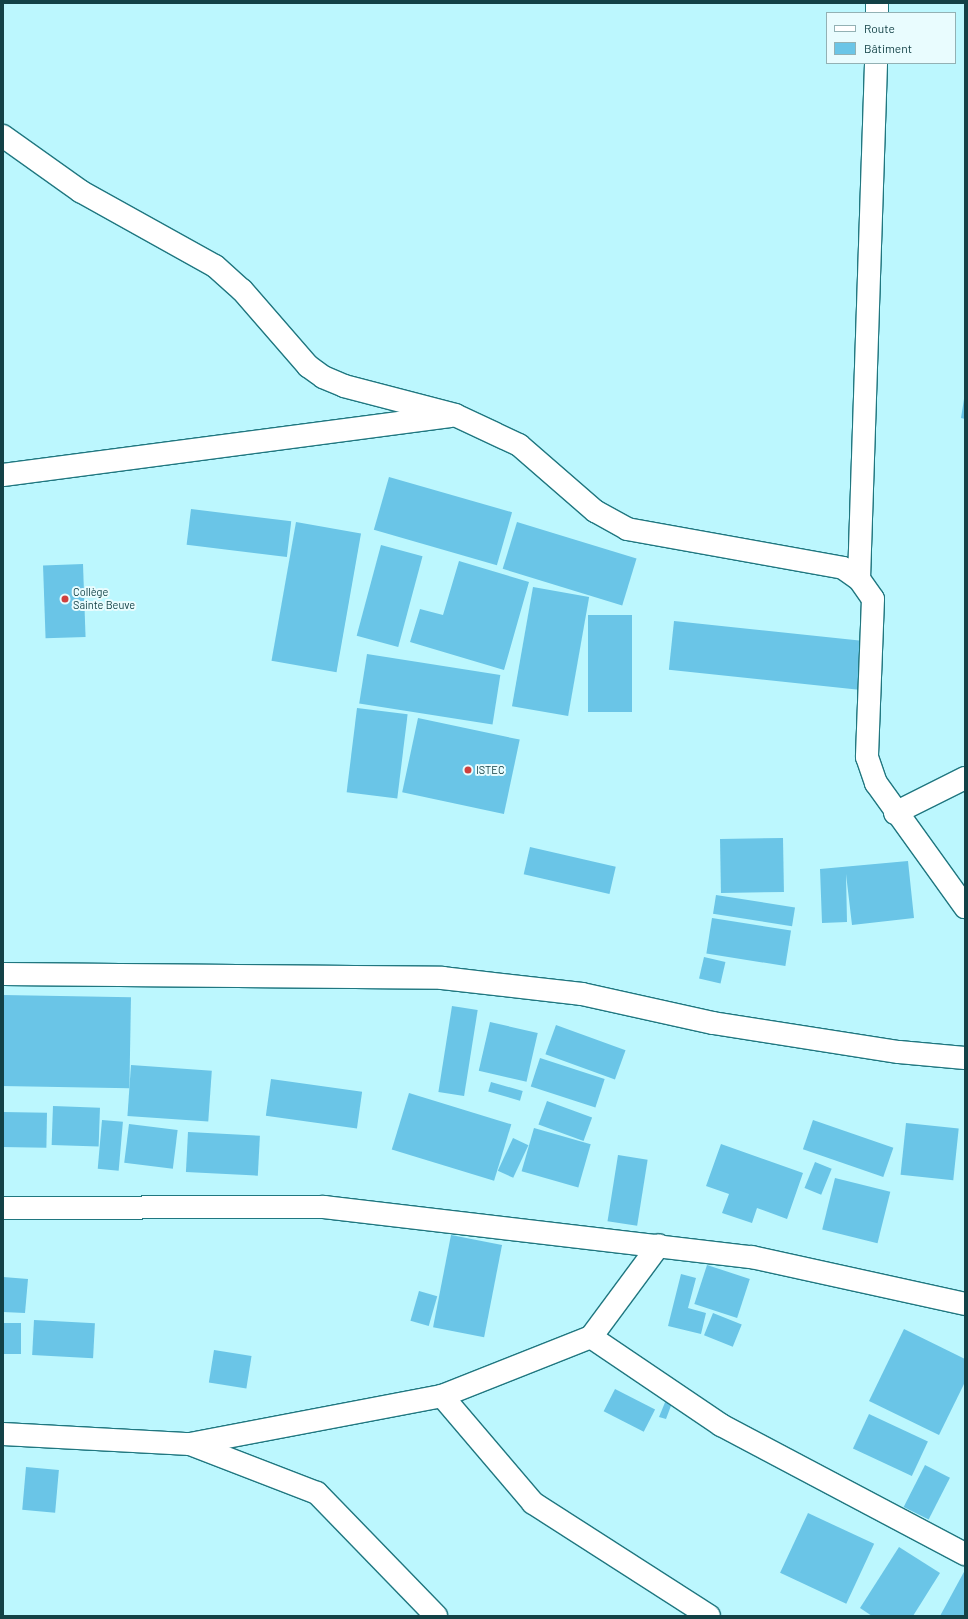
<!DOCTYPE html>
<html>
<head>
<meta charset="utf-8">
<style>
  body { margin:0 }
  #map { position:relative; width:968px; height:1619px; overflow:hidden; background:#bcf7fe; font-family:Barlow,sans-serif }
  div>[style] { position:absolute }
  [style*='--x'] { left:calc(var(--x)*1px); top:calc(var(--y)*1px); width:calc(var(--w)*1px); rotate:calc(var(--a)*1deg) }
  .building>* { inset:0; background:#6ac5e7; transform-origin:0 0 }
  .roads { filter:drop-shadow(1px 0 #207780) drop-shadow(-1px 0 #207780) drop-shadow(0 1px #207780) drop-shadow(0 -1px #207780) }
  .street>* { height:22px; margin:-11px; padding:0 11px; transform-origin:11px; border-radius:11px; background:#fff }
  .dots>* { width:11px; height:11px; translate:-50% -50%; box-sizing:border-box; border:2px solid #e9fcfe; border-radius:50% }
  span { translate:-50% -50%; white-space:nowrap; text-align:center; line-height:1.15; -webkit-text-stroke:4px #e9fcfe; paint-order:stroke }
  .poi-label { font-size:11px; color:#134146 }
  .left { translate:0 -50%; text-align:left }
  .frame { position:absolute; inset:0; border:4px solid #134146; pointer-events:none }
  .legend { position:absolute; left:826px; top:12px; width:130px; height:52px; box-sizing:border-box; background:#e9fcfe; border:1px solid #93b1b4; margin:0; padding:5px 7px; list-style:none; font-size:12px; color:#134146 }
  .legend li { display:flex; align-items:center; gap:8px; height:20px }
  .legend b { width:20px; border:1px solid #93b1b4 }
</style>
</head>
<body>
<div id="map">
  <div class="building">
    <div style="clip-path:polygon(964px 399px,965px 399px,965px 419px,961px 418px)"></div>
    <div style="left:389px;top:477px;width:128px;height:55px;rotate:16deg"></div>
    <div style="left:191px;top:509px;width:101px;height:36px;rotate:7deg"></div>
    <div style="left:296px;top:522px;width:66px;height:141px;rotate:10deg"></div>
    <div style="left:517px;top:522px;width:125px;height:49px;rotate:17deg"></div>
    <div style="left:381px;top:545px;width:43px;height:94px;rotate:15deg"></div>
    <div style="clip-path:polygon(459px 561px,529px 582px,504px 670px,410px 642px,420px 609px,443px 615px)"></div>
    <div style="left:83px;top:564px;width:73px;height:40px;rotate:88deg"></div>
    <div style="left:533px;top:587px;width:57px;height:121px;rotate:10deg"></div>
    <div style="left:632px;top:615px;width:97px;height:44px;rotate:90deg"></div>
    <div style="left:674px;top:621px;width:191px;height:49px;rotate:6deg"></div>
    <div style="left:367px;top:654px;width:135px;height:50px;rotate:9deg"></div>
    <div style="left:357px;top:708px;width:51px;height:85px;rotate:7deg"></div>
    <div style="left:418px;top:718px;width:104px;height:76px;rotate:12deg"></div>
    <div style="left:783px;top:838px;width:54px;height:63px;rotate:89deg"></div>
    <div style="left:530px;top:847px;width:88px;height:28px;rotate:13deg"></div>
    <div style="clip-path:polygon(908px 861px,914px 918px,852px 925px,846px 874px,847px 922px,822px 923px,820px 869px)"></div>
    <div style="left:716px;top:895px;width:80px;height:19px;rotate:9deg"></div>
    <div style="left:712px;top:918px;width:80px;height:36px;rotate:9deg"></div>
    <div style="left:704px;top:957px;width:22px;height:22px;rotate:13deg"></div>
    <div style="left:3px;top:995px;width:128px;height:91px;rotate:1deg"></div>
    <div style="left:452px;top:1006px;width:26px;height:87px;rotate:9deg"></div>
    <div style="left:490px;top:1022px;width:49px;height:50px;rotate:13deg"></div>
    <div style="left:556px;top:1025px;width:74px;height:31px;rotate:20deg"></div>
    <div style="left:540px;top:1058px;width:68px;height:30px;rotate:18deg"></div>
    <div style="left:131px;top:1065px;width:81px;height:51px;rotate:4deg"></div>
    <div style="left:271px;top:1079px;width:92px;height:37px;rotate:8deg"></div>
    <div style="left:491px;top:1082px;width:33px;height:10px;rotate:16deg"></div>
    <div style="left:409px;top:1093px;width:107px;height:59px;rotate:17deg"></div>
    <div style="left:547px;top:1101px;width:48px;height:25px;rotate:20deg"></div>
    <div style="left:53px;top:1106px;width:47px;height:39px;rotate:2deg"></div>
    <div style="left:3px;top:1112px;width:44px;height:35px;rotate:1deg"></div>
    <div style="left:102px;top:1120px;width:21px;height:49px;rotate:5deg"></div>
    <div style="left:813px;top:1120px;width:85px;height:31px;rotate:19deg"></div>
    <div style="left:906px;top:1123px;width:53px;height:52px;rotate:6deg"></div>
    <div style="left:129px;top:1124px;width:49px;height:39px;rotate:7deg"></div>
    <div style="left:534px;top:1128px;width:59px;height:45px;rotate:16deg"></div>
    <div style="left:188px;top:1132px;width:72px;height:40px;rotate:3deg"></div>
    <div style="left:513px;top:1138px;width:17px;height:36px;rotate:25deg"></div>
    <div style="clip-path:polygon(721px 1144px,803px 1173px,787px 1219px,757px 1208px,752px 1223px,722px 1213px,729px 1194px,706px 1186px)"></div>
    <div style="left:618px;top:1155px;width:30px;height:67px;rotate:9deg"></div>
    <div style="left:815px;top:1162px;width:18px;height:28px;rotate:22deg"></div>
    <div style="left:835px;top:1178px;width:57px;height:53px;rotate:14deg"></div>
    <div style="left:451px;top:1235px;width:52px;height:94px;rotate:11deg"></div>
    <div style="left:707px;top:1265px;width:45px;height:41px;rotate:18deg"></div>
    <div style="clip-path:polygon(681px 1274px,696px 1278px,688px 1308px,706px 1313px,701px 1334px,668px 1326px)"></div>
    <div style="clip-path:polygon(3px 1277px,28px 1279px,25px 1313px,3px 1312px)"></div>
    <div style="left:419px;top:1291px;width:19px;height:31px;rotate:16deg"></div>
    <div style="left:713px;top:1313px;width:31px;height:24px;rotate:22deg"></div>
    <div style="left:34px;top:1320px;width:61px;height:35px;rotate:3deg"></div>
    <div style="left:3px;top:1323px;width:18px;height:31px"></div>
    <div style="clip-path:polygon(904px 1329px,965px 1359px,965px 1382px,939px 1435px,869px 1401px)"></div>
    <div style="left:214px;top:1350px;width:38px;height:33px;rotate:9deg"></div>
    <div style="left:615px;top:1389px;width:45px;height:25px;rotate:27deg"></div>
    <div style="clip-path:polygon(666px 1400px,672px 1403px,666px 1419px,659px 1417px)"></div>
    <div style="left:869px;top:1414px;width:65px;height:38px;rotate:25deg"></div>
    <div style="left:925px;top:1465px;width:28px;height:47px;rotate:27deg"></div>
    <div style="left:26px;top:1467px;width:33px;height:43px;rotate:5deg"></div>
    <div style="left:808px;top:1513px;width:73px;height:66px;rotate:25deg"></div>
    <div style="clip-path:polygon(899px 1547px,940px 1573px,913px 1616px,872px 1616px,860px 1608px)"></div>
    <div style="clip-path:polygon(965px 1570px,965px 1616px,940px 1616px)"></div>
  </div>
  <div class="roads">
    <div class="street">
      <div style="--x:877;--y:13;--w:10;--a:-90"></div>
      <div style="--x:3;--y:136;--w:95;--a:35.5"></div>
      <div style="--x:80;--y:191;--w:154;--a:29.1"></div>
      <div style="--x:215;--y:266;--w:36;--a:42"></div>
      <div style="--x:242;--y:290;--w:101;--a:49"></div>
      <div style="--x:308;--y:366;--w:19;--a:36"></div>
      <div style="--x:323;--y:377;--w:23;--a:23"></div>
      <div style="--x:344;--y:386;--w:115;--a:14.6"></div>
      <div style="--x:455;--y:415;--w:71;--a:25.1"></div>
      <div style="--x:519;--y:445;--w:101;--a:41"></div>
      <div style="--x:595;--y:511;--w:37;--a:29"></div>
      <div style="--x:627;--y:529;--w:219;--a:10.2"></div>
      <div style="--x:843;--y:568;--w:19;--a:35"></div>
      <div style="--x:859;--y:579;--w:24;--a:55"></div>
      <div style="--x:873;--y:599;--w:158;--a:92.2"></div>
      <div style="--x:867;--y:757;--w:28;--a:71"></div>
      <div style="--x:876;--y:783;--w:153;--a:54.3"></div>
      <div style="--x:3;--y:475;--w:451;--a:-7.5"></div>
      <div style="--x:859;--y:579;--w:516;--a:-88.11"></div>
      <div style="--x:895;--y:813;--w:78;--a:-26.6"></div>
      <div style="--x:3;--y:974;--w:439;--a:0.5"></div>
      <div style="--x:442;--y:978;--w:141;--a:6.5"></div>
      <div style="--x:582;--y:994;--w:134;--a:12.5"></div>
      <div style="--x:713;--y:1023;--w:188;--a:8.9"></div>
      <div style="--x:899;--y:1052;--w:66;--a:5.2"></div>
      <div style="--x:3;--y:1208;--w:321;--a:-0.2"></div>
      <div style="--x:324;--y:1207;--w:431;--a:6.7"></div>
      <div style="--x:752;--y:1257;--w:218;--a:12.4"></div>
      <div style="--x:591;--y:1337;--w:157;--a:34.1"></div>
      <div style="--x:721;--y:1425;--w:276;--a:27.9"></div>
      <div style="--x:442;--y:1396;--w:140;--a:49.6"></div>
      <div style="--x:533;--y:1503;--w:209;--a:32.7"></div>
      <div style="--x:3;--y:1434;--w:187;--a:3.1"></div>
      <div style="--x:190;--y:1444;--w:136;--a:21.1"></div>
      <div style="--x:317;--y:1493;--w:171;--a:45.9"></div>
      <div style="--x:190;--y:1444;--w:257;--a:-10.8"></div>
      <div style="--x:442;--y:1396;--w:160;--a:-21.6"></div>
      <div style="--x:591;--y:1337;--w:114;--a:-53.5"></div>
    </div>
  </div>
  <div class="dots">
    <div style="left:65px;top:599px;background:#cf403e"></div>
    <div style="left:468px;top:770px;background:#cf403e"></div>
  </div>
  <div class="poi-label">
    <span class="left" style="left:73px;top:599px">Collège<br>Sainte Beuve</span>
    <span class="left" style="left:476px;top:770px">ISTEC</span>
  </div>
  <div class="frame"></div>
  <ul class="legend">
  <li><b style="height:5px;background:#fff"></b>Route</li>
  <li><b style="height:11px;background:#6ac5e7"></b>Bâtiment</li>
  </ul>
</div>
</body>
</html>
